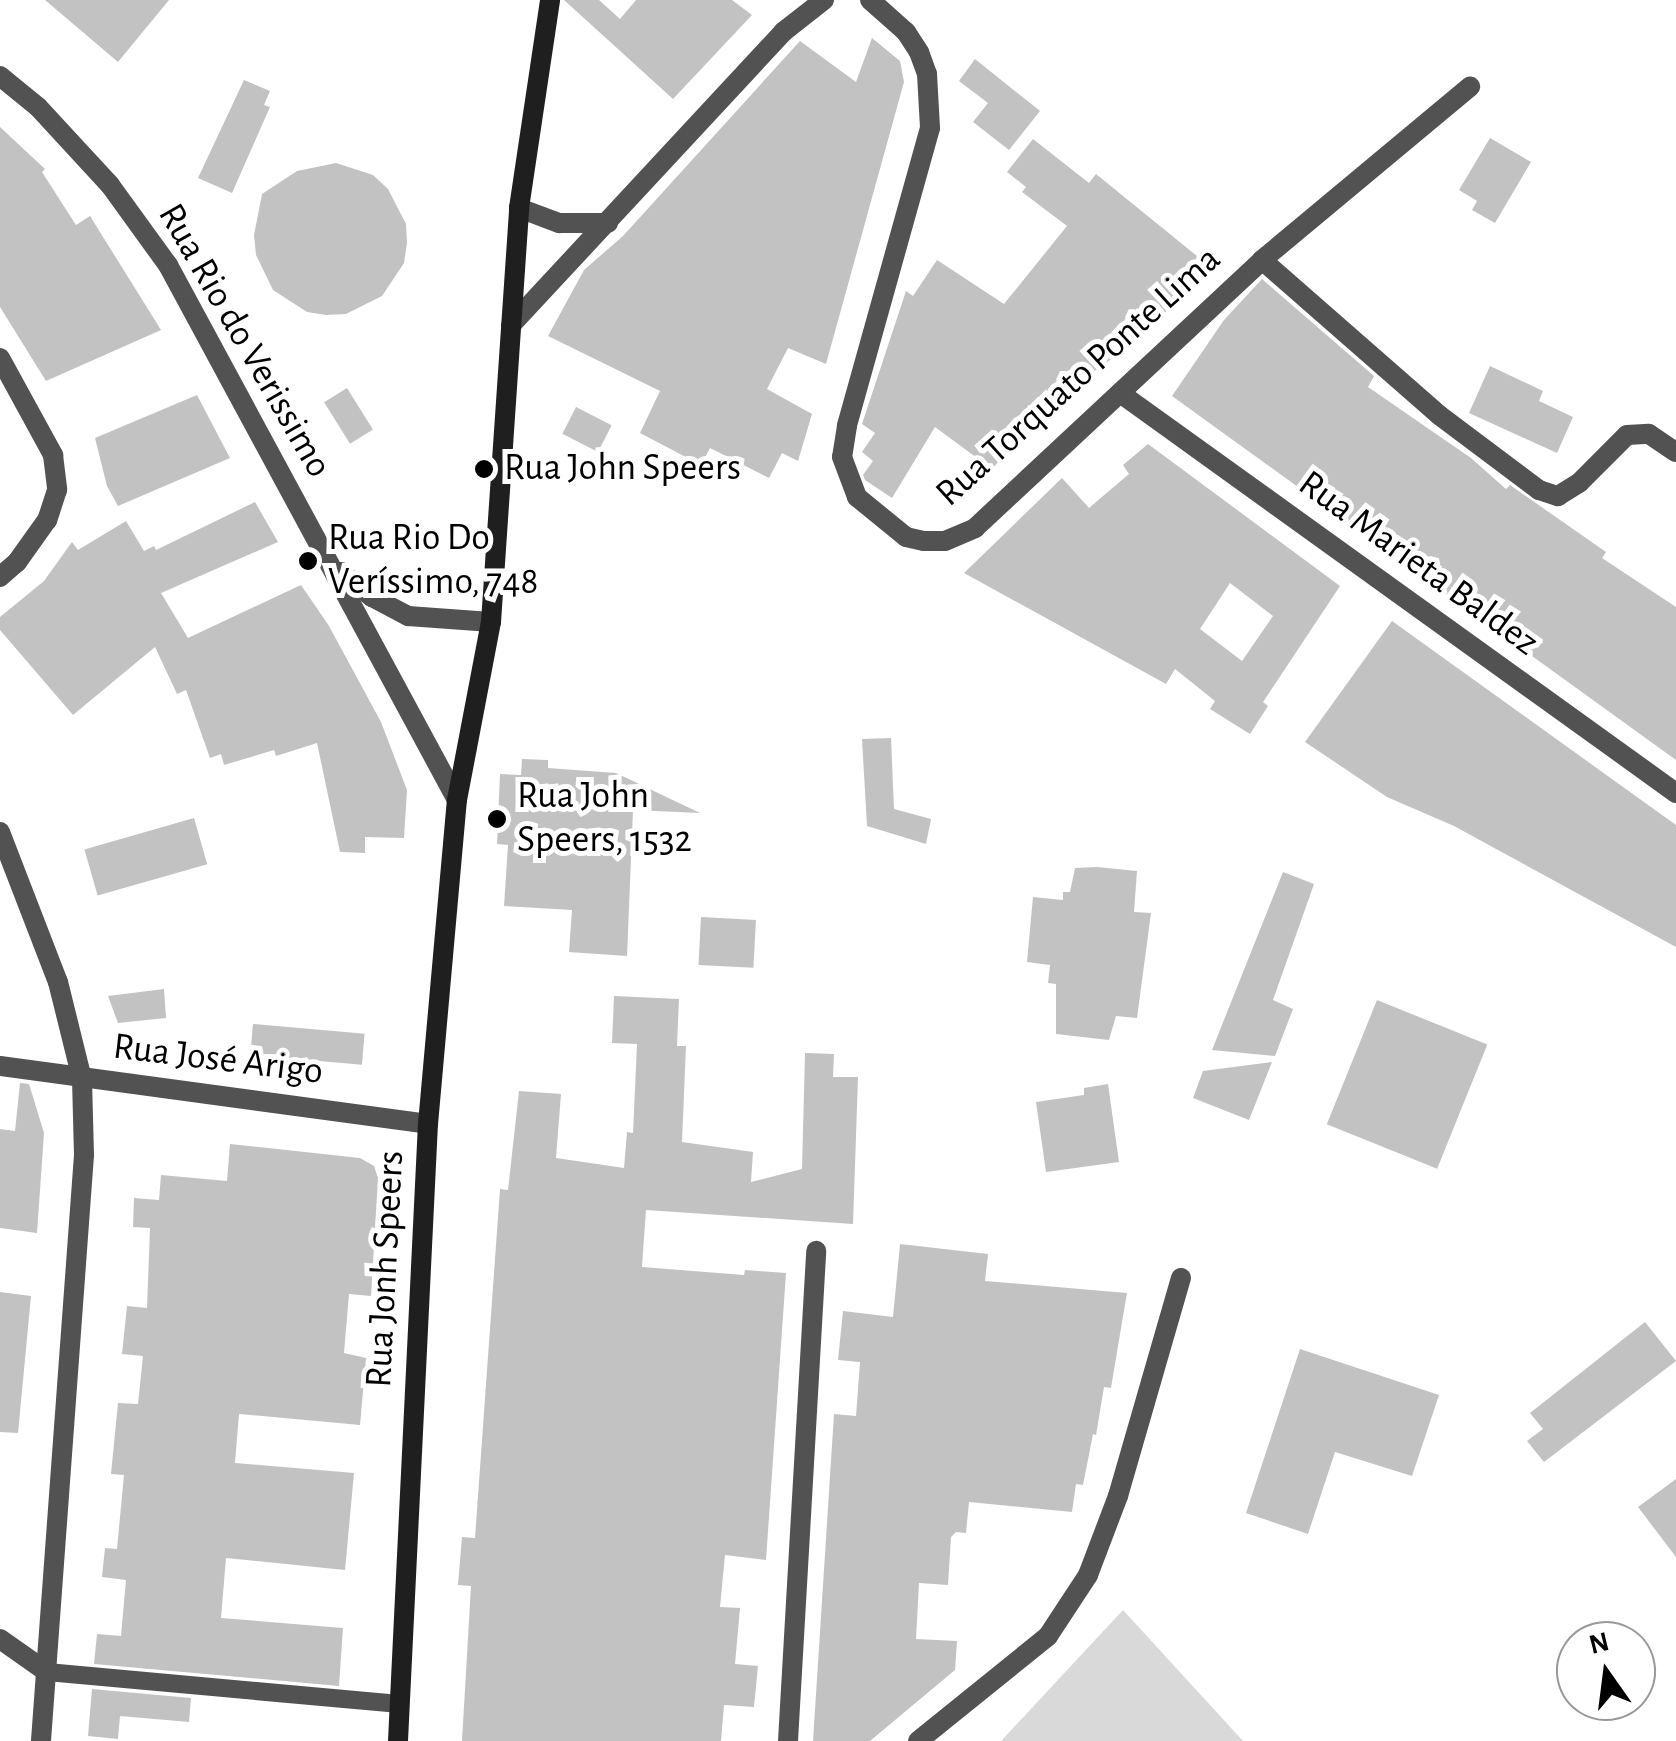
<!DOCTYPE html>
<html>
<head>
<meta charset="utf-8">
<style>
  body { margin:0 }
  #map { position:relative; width:1676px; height:1741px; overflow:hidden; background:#fff; font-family:"Alegreya Sans",sans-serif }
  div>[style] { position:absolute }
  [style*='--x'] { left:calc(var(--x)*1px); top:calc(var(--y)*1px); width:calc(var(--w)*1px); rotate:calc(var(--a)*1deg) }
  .green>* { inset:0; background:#d9d9d9 }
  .building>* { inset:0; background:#c2c2c2; transform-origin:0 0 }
  .service>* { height:18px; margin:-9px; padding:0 9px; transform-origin:9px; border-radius:9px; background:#525252 }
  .minor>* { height:20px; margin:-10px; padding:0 10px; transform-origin:10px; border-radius:10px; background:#525252 }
  .tertiary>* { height:20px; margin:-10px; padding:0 10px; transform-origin:10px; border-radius:10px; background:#525252 }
  .secondary>* { height:20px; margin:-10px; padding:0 10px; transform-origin:10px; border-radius:10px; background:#1f1f1f }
  .dots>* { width:28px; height:28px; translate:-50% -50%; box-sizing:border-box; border:5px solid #fff; border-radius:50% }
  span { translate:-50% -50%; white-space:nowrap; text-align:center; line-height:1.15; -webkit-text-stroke:10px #fff; paint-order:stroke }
  .street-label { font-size:38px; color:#000 }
  .poi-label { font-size:38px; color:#000 }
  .left { translate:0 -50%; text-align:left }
  .north { position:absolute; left:1556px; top:1621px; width:100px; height:100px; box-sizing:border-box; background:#fff; border:2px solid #999; border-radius:50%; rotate:346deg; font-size:28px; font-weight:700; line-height:40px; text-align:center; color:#000 }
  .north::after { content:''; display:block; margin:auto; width:35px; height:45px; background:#000; clip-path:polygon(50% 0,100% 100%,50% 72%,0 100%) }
</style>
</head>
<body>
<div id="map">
  <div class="green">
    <div style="clip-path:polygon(1123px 1610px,1243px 1741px,1001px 1741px)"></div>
  </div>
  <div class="building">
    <div style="clip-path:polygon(45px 0,169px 0,118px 62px)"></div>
    <div style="clip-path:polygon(564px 0,599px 0,620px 19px,636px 0,732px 0,752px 15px,673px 99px)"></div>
    <div style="clip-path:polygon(872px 38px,900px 61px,904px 82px,826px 364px,788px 348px,767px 389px,812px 414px,798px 461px,782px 453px,769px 478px,710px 448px,701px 465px,640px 433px,660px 391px,548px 336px,584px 270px,623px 236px,800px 41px,856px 82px)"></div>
    <div style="clip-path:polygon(975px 59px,1040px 111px,1009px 150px,973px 122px,988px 103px,959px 81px)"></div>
    <div style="clip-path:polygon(244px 80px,270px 91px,264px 105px,270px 107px,232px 193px,198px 178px)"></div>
    <div style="clip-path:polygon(0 127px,45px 169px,42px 172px,76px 225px,90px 216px,161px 330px,46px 381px,0 307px)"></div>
    <div style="clip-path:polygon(1490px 138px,1531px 162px,1495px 223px,1472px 210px,1477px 201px,1459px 190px)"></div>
    <div style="clip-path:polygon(1033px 139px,1089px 183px,1096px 174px,1208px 265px,1145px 335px,1030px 417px,1034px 421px,992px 469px,935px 427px,892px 498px,865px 480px,863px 475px,873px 461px,862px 452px,875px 433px,862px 424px,906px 291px,913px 296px,937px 260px,1004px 304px,1067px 226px,1022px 192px,1026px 187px,1007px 172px)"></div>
    <div style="clip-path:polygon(336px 163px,373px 175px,388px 189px,406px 224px,407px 243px,404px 263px,382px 296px,346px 314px,326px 315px,307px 312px,273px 290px,256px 255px,254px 235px,262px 194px,297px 171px)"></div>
    <div style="clip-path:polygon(1262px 279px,1374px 376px,1368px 387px,1471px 458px,1506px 489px,1510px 485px,1606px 552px,1602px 558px,1676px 607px,1676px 760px,1172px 396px,1224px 320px)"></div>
    <div style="clip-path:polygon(1490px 366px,1543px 391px,1539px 401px,1573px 417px,1557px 453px,1469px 413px)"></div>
    <div style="left:347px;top:388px;width:49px;height:27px;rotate:58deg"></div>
    <div style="clip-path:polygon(197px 395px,230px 458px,118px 506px,107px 486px,95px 438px)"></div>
    <div style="left:576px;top:407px;width:40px;height:30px;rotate:27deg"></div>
    <div style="clip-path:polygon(evenodd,1148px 444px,1340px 586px,1263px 702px,1268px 706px,1250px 734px,1210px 709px,1215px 701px,1175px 669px,1166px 684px,964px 573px,1062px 478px,1089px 508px,1129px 474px,1123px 465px,1148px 444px,1230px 583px,1273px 616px,1242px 661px,1200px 629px,1230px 583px)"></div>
    <div style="clip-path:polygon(255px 502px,278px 542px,161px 593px,188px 638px,301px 585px,329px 626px,381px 722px,407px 790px,404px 838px,365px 837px,365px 853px,340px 852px,317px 743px,276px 756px,274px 750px,224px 765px,221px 754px,210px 758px,186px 690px,177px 694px,155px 647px,73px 715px,0 630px,0 617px,44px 581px,72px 542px,78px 550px,126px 521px,144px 551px,154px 546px,156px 550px)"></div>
    <div style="clip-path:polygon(1392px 621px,1676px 825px,1676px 947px,1454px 826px,1387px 797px,1305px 742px)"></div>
    <div style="clip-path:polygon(891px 738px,894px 809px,931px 819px,926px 844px,867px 826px,862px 739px)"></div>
    <div style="clip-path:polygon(522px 759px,548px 760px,548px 768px,616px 773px,700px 813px,633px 810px,627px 956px,569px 952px,572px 910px,504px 906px,508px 845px,497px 844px,500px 774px,521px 775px)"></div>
    <div style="left:194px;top:818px;width:48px;height:114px;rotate:74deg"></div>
    <div style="clip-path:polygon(1097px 867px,1137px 871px,1134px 912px,1151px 913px,1137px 1018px,1116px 1016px,1109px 1040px,1056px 1034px,1056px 984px,1048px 983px,1050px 965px,1027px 962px,1033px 897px,1063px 900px,1063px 892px,1070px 892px,1075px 868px)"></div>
    <div style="clip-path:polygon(1283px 872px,1314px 884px,1273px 1000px,1293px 1009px,1275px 1056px,1212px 1050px)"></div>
    <div style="left:701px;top:917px;width:55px;height:48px;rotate:3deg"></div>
    <div style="clip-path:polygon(164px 989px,166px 1018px,118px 1023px,108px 996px)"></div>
    <div style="clip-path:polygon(614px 996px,679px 999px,677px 1046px,686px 1046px,682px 1142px,753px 1152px,751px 1182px,802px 1169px,805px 1053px,834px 1054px,833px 1077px,858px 1077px,853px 1224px,646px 1210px,642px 1267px,744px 1275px,745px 1270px,786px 1273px,766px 1560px,725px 1555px,720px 1607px,740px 1608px,735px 1664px,758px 1666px,754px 1707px,724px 1705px,721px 1741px,462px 1741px,471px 1586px,458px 1585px,462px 1537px,475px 1538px,500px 1189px,508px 1190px,519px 1091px,561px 1094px,556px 1158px,624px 1168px,627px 1132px,633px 1133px,637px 1044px,612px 1043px)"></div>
    <div style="left:1377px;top:1000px;width:119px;height:134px;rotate:22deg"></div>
    <div style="left:253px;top:1024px;width:112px;height:31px;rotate:5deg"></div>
    <div style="clip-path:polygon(1272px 1062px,1249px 1120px,1193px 1098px,1203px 1071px)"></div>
    <div style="clip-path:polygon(20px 1083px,29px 1084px,44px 1133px,37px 1233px,0 1228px,0 1129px,15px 1131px)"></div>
    <div style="clip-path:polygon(1108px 1084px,1119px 1162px,1046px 1172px,1036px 1102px,1084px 1095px,1084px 1088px)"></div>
    <div style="clip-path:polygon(230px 1144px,360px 1158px,374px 1166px,378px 1178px,371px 1296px,349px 1294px,344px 1353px,366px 1358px,360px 1425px,239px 1414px,235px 1463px,354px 1473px,345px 1570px,226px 1558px,221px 1618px,343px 1628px,339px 1686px,94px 1664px,97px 1634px,121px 1636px,126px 1580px,102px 1577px,105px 1548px,117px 1549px,124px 1475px,111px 1474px,118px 1403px,138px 1404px,143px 1356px,122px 1354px,127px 1306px,147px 1308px,150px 1228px,133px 1227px,134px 1198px,159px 1200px,161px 1175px,227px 1181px)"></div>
    <div style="clip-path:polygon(900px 1244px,988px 1254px,985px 1281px,1127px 1293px,1119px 1340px,1111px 1388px,1104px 1387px,1096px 1435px,1093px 1434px,1083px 1485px,1076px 1484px,1072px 1512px,969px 1502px,966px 1533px,956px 1532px,951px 1537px,948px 1585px,919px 1583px,916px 1639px,957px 1641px,955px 1670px,870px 1741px,813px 1741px,834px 1414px,856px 1416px,860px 1362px,838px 1360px,843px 1311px,893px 1317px)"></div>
    <div style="clip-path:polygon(0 1292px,31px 1296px,18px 1433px,0 1432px)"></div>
    <div style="clip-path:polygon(1645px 1322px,1676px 1361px,1544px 1462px,1527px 1441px,1543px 1429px,1530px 1413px)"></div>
    <div style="clip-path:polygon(1300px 1349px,1439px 1395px,1412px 1476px,1335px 1452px,1308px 1534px,1246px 1513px)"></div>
    <div style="clip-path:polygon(1676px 1479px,1676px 1557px,1638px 1507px)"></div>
    <div style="clip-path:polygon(92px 1689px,191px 1698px,189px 1722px,120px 1716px,118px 1739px,88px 1736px)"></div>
  </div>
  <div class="service">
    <div style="--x:47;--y:1672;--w:354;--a:5.2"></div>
  </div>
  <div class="minor">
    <div style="--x:870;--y:0;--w:48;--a:41.6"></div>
    <div style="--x:906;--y:32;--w:24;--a:57"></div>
    <div style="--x:919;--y:52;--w:23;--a:70"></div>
    <div style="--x:927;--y:74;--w:54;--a:86.8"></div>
    <div style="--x:930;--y:128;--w:309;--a:105.6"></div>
    <div style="--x:847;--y:426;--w:31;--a:99"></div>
    <div style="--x:842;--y:457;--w:43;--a:69.4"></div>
    <div style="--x:857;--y:497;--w:63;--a:39.2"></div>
    <div style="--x:906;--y:537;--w:18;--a:13"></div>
    <div style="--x:924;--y:541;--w:21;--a:0"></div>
    <div style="--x:945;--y:541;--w:33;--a:-23"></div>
    <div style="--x:975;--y:528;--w:393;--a:-43"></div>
    <div style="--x:1262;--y:260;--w:271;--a:-39.8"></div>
    <div style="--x:519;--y:208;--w:43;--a:20.6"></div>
    <div style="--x:559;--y:223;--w:49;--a:0"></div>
    <div style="--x:1262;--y:260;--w:235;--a:41.2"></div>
    <div style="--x:1439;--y:415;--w:125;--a:36.9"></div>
    <div style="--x:1539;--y:490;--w:20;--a:18"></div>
    <div style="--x:1558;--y:496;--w:25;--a:-32"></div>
    <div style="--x:1579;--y:483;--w:68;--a:-45"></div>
    <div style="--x:1627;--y:435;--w:22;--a:-3"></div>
    <div style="--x:1649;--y:434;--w:32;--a:34"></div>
    <div style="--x:511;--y:325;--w:400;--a:-47.1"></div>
    <div style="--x:783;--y:32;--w:52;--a:-38"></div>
    <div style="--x:0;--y:358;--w:111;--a:61.3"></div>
    <div style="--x:53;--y:455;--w:35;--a:83"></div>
    <div style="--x:57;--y:490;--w:32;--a:108"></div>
    <div style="--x:47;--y:520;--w:52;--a:125.5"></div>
    <div style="--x:17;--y:562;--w:23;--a:139"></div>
    <div style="--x:1120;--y:393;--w:685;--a:35.73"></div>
    <div style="--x:0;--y:832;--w:161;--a:68.9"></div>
    <div style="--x:58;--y:982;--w:100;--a:76.1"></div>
    <div style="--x:82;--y:1079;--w:76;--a:88.5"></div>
    <div style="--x:84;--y:1155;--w:588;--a:94.2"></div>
    <div style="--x:0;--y:1066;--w:432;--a:7.7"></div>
    <div style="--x:0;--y:1639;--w:57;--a:35.1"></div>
    <div style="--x:788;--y:1741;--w:491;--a:-86.7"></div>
    <div style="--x:918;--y:1741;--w:167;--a:-38.9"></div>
    <div style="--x:1048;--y:1636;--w:73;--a:-56.7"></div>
    <div style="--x:1088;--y:1575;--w:85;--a:-69.2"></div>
    <div style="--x:1118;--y:1496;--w:227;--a:-73.9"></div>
  </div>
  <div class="tertiary">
    <div style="--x:0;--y:76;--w:49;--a:39.2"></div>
    <div style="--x:38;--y:107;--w:106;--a:47.3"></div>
    <div style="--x:110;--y:185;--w:99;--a:54.1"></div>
    <div style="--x:168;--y:265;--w:608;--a:61.62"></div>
    <div style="--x:341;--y:572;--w:40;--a:39"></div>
    <div style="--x:372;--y:597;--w:41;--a:27.8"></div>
    <div style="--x:408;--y:616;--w:83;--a:4.1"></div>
  </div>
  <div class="secondary">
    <div style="--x:398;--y:1741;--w:618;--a:-87.22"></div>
    <div style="--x:428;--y:1124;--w:325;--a:-84.9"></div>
    <div style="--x:457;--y:800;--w:181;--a:-79.2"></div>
    <div style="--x:491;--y:622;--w:415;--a:-86.1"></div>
    <div style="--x:519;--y:208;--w:210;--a:-81.5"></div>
  </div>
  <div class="dots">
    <div style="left:484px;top:469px;background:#000"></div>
    <div style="left:308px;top:561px;background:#000"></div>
    <div style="left:497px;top:819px;background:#000"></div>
  </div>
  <div class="street-label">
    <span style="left:244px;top:341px;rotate:60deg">Rua Rio do Verissimo</span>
    <span style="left:1079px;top:377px;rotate:-42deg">Rua Torquato Ponte Lima</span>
    <span style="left:1418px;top:564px;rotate:36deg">Rua Marieta Baldez</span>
    <span style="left:218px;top:1060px;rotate:7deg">Rua José Arigo</span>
    <span style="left:386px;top:1269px;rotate:-87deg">Rua Jonh Speers</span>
  </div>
  <div class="poi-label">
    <span class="left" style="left:504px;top:469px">Rua John Speers</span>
    <span class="left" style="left:328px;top:561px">Rua Rio Do<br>Veríssimo, 748</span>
    <span class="left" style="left:517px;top:819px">Rua John<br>Speers, 1532</span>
  </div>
  <div class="north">N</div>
</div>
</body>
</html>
